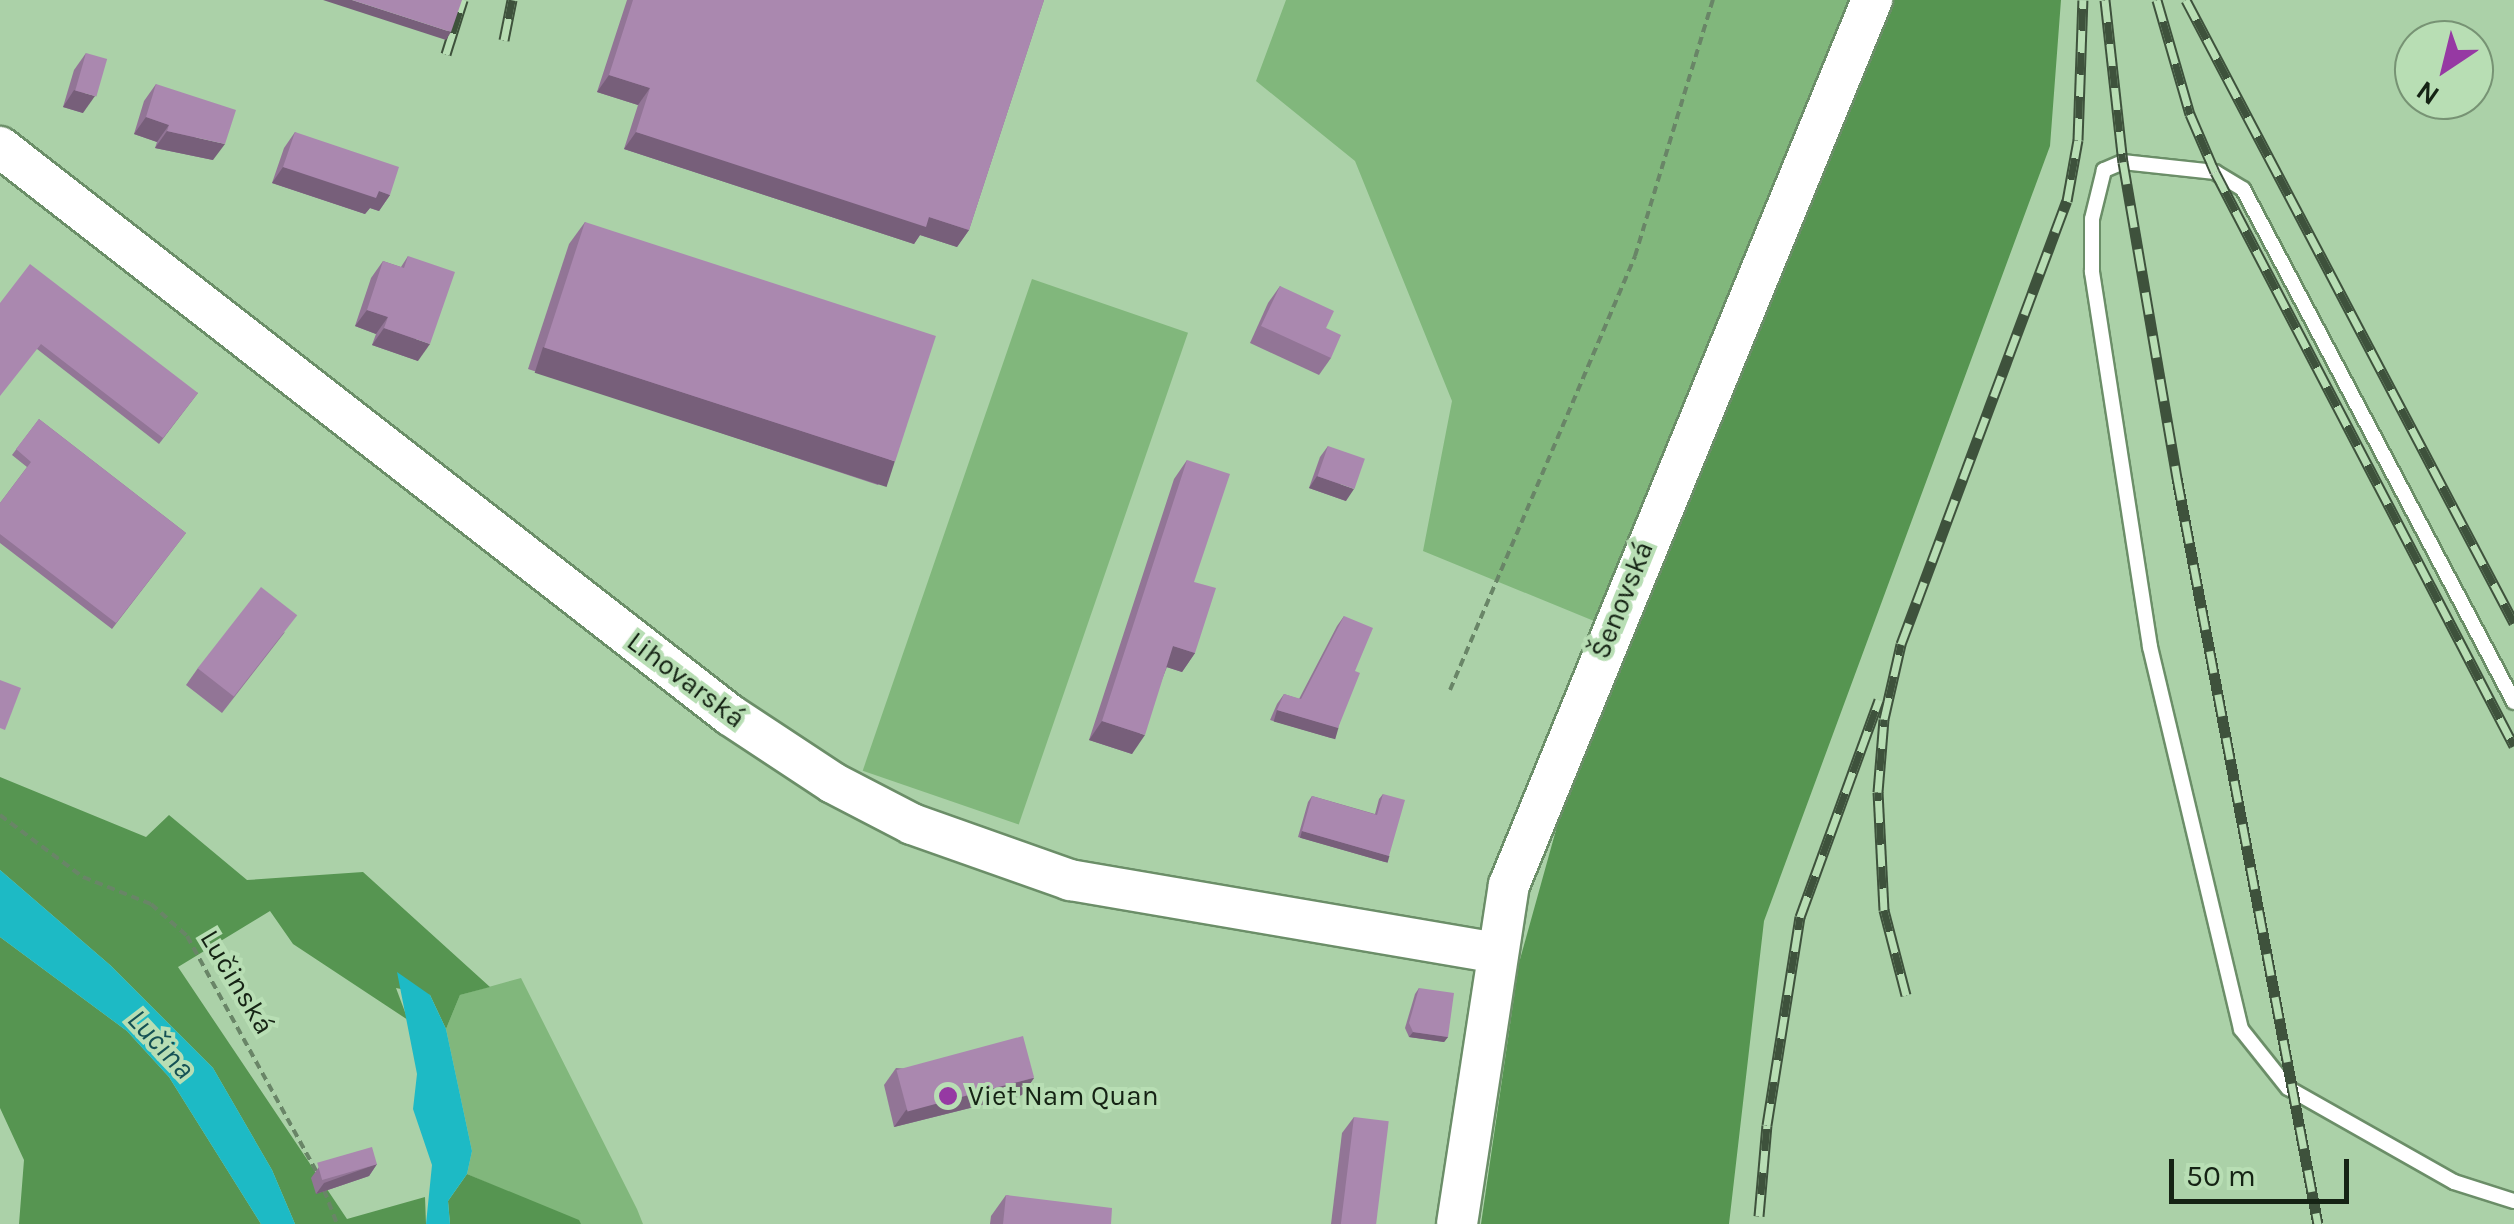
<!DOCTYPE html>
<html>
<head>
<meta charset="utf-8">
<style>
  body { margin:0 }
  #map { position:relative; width:2514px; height:1224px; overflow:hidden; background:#abd1a8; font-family:Karla,sans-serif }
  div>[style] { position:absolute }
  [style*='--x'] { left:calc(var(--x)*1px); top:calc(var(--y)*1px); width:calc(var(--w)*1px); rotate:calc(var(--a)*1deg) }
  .green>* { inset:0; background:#81b77c; transform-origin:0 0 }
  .forest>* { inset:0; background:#569551 }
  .water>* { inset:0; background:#1dbac5 }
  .path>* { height:4px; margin-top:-2px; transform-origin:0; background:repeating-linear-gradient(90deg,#698567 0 8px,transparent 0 13px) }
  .roads { filter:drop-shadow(2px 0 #6b8e68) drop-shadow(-2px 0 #6b8e68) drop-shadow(0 2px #6b8e68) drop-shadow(0 -2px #6b8e68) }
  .lane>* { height:14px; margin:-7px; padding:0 7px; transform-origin:7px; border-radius:7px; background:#fff }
  .secondary>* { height:40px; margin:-20px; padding:0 20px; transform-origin:20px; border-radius:20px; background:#fff }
  .rail>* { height:11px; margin-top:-5.5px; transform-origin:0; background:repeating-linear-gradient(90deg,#b8deb4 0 22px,#3e523c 0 44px); box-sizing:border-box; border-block:2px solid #3e523c }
  .wall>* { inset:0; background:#927596 }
  .shaded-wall>* { inset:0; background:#775f7a; transform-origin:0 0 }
  .building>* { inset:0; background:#aa88af; transform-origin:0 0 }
  .dots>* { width:28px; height:28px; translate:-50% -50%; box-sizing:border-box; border:5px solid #b8deb4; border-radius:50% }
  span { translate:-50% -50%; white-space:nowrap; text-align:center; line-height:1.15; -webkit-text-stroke:8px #b8deb4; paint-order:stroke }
  .street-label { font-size:28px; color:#152314 }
  .poi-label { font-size:28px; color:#152314 }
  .left { translate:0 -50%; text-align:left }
  .water-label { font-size:30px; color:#155155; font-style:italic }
  .north { position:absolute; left:2394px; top:20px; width:100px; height:100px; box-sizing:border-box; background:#b8deb4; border:2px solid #779374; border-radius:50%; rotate:215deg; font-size:28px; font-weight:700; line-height:40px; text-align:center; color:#152314 }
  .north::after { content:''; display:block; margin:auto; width:35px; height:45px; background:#9639a3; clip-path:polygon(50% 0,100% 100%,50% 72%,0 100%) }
  .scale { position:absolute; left:2169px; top:1159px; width:180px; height:45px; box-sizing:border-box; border:5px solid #152314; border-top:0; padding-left:12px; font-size:30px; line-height:35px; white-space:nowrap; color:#152314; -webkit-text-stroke:8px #b8deb4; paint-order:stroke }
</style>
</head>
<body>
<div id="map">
  <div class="green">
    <div style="clip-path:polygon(1286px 0,1849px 0,1594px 621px,1423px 551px,1452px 401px,1355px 161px,1256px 81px)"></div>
    <div style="left:1032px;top:279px;width:165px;height:520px;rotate:19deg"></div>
    <div style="clip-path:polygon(521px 978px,637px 1209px,643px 1224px,581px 1224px,467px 1174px,472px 1151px,446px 1029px,460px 995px)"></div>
  </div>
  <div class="forest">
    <div style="clip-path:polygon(1889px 0,2061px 0,2050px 146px,1764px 921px,1729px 1224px,1481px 1224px,1519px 963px,1576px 758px)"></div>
    <div style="clip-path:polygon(0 777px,146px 837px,169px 815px,247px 880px,363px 872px,490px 987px,460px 995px,446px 1029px,430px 995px,396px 988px,408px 1020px,293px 944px,270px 911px,178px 967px,347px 1219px,425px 1197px,426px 1224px,295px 1224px,272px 1170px,213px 1068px,110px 965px,0 870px)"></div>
    <div style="clip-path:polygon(0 937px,127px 1031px,169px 1077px,261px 1224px,19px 1224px,24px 1160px,0 1108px)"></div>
    <div style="clip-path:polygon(467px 1174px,579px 1220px,581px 1224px,450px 1224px,448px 1201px)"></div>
  </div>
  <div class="water">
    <div style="clip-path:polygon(0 870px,110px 965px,213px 1068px,272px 1170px,295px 1224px,261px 1224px,169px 1077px,127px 1031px,0 937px)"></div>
    <div style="clip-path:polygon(397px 972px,430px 995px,446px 1029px,472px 1151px,467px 1174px,448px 1201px,450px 1224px,426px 1224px,432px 1165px,413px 1109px,417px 1074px)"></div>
  </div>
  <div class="path">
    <div style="--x:1450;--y:690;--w:472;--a:-66.9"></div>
    <div style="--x:1635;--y:256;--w:268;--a:-73.1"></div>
    <div style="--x:0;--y:815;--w:104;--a:36.8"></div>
    <div style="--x:83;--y:877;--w:73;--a:21.7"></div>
    <div style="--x:151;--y:904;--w:48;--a:41.6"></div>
    <div style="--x:187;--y:936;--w:269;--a:61.2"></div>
    <div style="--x:324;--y:1190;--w:36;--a:69"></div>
  </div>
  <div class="roads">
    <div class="lane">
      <div style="--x:2514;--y:702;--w:580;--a:-117.85"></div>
      <div style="--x:2243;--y:189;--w:33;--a:-149"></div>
      <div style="--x:2215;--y:172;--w:93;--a:-173.8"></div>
      <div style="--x:2123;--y:162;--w:21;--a:157"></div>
      <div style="--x:2104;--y:170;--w:50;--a:103.8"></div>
      <div style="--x:2092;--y:219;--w:53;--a:90"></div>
      <div style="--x:2092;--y:272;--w:379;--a:81.2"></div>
      <div style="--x:2150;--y:647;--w:393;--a:76.6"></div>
      <div style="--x:2241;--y:1029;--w:75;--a:51.5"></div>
      <div style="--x:2288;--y:1088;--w:191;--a:29.5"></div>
      <div style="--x:2454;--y:1182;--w:63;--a:17.6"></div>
    </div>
    <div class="secondary">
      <div style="--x:0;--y:147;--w:925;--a:37.89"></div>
      <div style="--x:730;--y:715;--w:123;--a:33.4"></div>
      <div style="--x:833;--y:783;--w:89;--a:27.4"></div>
      <div style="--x:912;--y:824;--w:168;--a:19.5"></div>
      <div style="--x:1070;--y:880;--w:432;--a:9.7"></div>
      <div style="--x:1457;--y:1224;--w:343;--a:-81.3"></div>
      <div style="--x:1509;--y:885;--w:957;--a:-67.7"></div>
    </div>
  </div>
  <div class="rail">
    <div style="--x:2105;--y:0;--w:163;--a:83.7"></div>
    <div style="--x:2123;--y:162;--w:321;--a:80.3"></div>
    <div style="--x:2177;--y:478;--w:759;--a:79.3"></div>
    <div style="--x:2157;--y:0;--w:119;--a:73.9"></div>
    <div style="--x:2190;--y:114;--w:63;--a:66.7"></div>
    <div style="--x:2215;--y:172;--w:647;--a:62.48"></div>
    <div style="--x:2186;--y:0;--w:704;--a:62.23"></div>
    <div style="--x:504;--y:40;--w:41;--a:-78.7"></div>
    <div style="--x:446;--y:54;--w:57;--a:-72.5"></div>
    <div style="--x:1906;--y:995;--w:88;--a:-104.5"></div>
    <div style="--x:1884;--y:910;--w:118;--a:-92.9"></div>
    <div style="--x:1878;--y:792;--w:73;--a:-85.3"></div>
    <div style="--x:1884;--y:719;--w:77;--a:-77.2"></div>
    <div style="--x:1901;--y:644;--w:473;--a:-69.5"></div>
    <div style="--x:2067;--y:201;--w:62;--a:-79.8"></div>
    <div style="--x:2078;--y:140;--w:140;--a:-88"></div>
    <div style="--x:1759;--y:1216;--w:91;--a:-85"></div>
    <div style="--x:1767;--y:1125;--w:211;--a:-81"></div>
    <div style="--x:1800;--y:917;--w:231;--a:-70"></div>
  </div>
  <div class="wall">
    <div style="clip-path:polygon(627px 0,1044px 0,969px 230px,957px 247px,920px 235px,914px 244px,624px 149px,638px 105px,597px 92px)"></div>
    <div style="clip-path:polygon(86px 53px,83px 113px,63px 107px,74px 70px)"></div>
    <div style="clip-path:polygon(156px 84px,213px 160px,155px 148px,157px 142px,134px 134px,144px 101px)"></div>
    <div style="clip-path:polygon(295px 132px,390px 195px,379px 211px,370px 208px,365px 214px,272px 183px,284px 148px)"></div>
    <div style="clip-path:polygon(585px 222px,894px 463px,878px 485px,528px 369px,569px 244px)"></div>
    <div style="clip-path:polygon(408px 256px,418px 361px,372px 345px,376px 334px,355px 326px,371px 278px,383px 261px,401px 267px)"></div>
    <div style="clip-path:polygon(1280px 286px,1326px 328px,1331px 358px,1319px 375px,1250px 343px,1268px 303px)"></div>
    <div style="clip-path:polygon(0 303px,198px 393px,159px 444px,37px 349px)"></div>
    <div style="clip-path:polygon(39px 419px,186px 533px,112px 629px,0 543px,0 503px,27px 467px,12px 455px)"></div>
    <div style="clip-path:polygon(1328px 446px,1346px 501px,1309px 488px,1320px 457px)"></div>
    <div style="clip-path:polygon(1187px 460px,1194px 582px,1195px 653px,1182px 672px,1167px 667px,1132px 754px,1089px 740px,1174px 479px)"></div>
    <div style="clip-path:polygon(1344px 616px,1355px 671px,1338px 728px,1331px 738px,1270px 720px,1277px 704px,1284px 694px,1299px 699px,1337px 626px)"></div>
    <div style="clip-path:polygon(285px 632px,222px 713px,186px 685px,198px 668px)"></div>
    <div style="clip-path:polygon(1383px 794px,1389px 856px,1385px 862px,1298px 837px,1308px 802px,1312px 796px,1375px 814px,1379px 799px)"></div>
    <div style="clip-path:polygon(1419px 988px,1448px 1037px,1444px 1042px,1409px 1037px,1405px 1028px,1415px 994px)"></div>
    <div style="clip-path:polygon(896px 1068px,1034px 1078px,1022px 1095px,894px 1127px,884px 1085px)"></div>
    <div style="clip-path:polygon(1354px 1117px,1376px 1224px,1331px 1224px,1342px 1133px)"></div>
    <div style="clip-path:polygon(377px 1164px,369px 1176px,316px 1194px,311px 1178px,319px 1167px)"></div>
    <div style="clip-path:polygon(1006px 1195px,1111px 1224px,990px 1224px,991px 1216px)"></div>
  </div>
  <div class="shaded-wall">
    <div style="clip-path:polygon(323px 0,352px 0,451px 32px,446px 40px)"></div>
    <div style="clip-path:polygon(609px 75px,650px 88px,638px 105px,597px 92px)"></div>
    <div style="clip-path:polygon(74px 90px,95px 96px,83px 113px,63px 107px)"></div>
    <div style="clip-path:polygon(146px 117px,169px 125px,157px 142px,134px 134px)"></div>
    <div style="clip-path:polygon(167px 131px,225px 144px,213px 160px,155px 148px)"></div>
    <div style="clip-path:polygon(636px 132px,929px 217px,969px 230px,957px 247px,920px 235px,914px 244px,624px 149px)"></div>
    <div style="clip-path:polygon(283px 167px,379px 191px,390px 195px,379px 211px,370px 208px,365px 214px,272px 183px)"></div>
    <div style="clip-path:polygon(367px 310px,388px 317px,376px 334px,355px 326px)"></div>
    <div style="clip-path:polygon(384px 328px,430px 344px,418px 361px,372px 345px)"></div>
    <div style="left:543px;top:347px;width:370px;height:27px;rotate:18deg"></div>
    <div style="clip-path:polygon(1317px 476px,1354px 489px,1346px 501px,1309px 488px)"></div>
    <div style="clip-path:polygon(1173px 646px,1195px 653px,1182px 672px,1160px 665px)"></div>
    <div style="left:1277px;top:710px;width:64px;height:12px;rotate:16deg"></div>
    <div style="clip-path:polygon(1102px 721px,1145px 735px,1132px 754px,1089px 740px)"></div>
    <div style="left:1302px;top:831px;width:91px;height:7px;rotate:16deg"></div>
    <div style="clip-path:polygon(1413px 1032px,1448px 1037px,1444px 1042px,1409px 1037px)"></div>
    <div style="clip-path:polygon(1034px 1078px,1022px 1095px,894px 1127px,906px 1110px)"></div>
    <div style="clip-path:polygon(377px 1164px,369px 1176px,316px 1194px,324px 1183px)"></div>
  </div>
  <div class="building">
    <div style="clip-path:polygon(352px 0,462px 0,451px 32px)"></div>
    <div style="clip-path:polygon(633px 0,1044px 0,969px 230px,929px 217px,926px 227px,636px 132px,650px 88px,609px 75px)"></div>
    <div style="left:86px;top:53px;width:22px;height:39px;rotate:16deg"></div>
    <div style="clip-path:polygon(156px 84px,236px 110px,225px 144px,167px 131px,169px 125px,146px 117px)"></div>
    <div style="clip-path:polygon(295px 132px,399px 167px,390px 195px,379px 191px,376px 198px,283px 167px)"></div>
    <div style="left:585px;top:222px;width:369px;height:132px;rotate:18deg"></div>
    <div style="clip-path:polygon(408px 256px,455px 272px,430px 344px,384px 328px,388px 317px,367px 310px,383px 261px,404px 268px)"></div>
    <div style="clip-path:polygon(30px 264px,198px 393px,163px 438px,41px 344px,0 396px,0 303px)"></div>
    <div style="clip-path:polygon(1280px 286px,1334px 311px,1326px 328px,1341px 335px,1331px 358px,1261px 326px)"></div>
    <div style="clip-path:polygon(39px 419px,186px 533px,116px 623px,0 534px,0 503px,31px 462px,16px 449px)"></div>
    <div style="left:1328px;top:446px;width:39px;height:32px;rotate:19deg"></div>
    <div style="clip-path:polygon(1187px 460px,1230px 474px,1194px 582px,1216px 588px,1195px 653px,1173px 646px,1145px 735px,1102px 721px)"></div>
    <div style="left:261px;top:587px;width:46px;height:103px;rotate:38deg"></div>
    <div style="clip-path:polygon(1344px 616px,1373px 628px,1355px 671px,1360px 673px,1338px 728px,1277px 710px,1284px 694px,1301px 699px)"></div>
    <div style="clip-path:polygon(0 680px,21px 688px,5px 730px,0 728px)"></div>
    <div style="clip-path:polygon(1383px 794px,1405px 800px,1389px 856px,1302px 831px,1312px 796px,1377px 815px)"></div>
    <div style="clip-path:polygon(1419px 988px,1454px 993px,1448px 1037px,1413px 1032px,1409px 1023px)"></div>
    <div style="left:1023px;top:1036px;width:43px;height:131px;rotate:75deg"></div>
    <div style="left:1354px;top:1117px;width:35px;height:108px;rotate:7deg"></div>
    <div style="left:372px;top:1147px;width:18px;height:57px;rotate:74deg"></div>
    <div style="clip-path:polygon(1006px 1195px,1112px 1208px,1111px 1224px,1003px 1224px)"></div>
  </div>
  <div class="dots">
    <div style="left:948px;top:1096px;background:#9639a3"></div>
  </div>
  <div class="street-label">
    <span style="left:1622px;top:600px;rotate:-68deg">Šenovská</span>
    <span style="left:686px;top:680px;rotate:37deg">Lihovarská</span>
    <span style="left:237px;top:982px;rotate:59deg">Lučinská</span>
  </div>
  <div class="poi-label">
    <span class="left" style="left:968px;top:1096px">Viet Nam Quan</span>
  </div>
  <div class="water-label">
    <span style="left:161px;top:1044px;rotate:47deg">Lučina</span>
  </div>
  <div class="north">N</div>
  <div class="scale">50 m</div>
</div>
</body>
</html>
